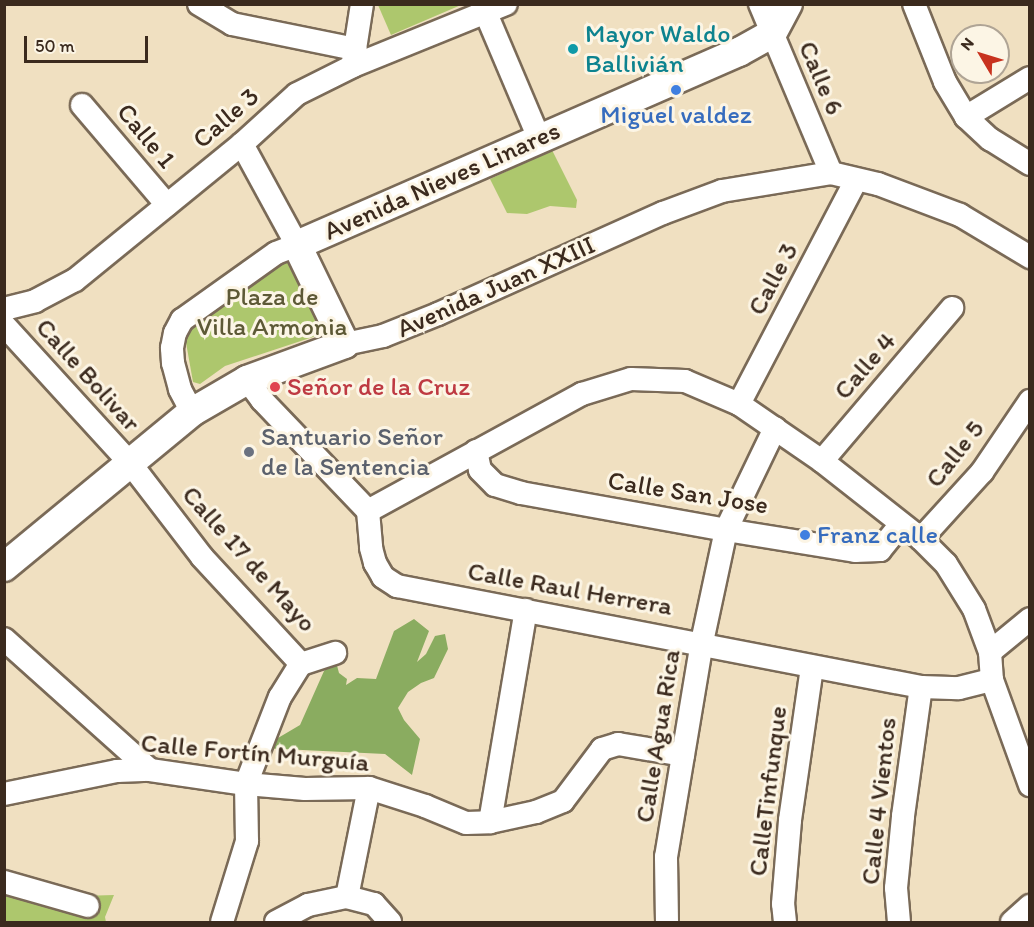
<!DOCTYPE html>
<html>
<head>
<meta charset="utf-8">
<style>
  body { margin:0 }
  #map { position:relative; width:1034px; height:927px; overflow:hidden; background:#f0e0c1; font-family:Itim,sans-serif }
  div>[style] { position:absolute }
  [style*='--x'] { left:calc(var(--x)*1px); top:calc(var(--y)*1px); width:calc(var(--w)*1px); rotate:calc(var(--a)*1deg) }
  .green>* { inset:0; background:#adc76d }
  .forest>* { inset:0; background:#8aac60 }
  .roads { filter:drop-shadow(2px 0 #7a6a57) drop-shadow(-2px 0 #7a6a57) drop-shadow(0 2px #7a6a57) drop-shadow(0 -2px #7a6a57) }
  .minor>* { height:22px; margin:-11px; padding:0 11px; transform-origin:11px; border-radius:11px; background:#fff }
  .major>* { height:28px; margin:-14px; padding:0 14px; transform-origin:14px; border-radius:14px; background:#fff }
  .dots>* { width:16px; height:16px; translate:-50% -50%; box-sizing:border-box; border:3px solid #fcf5e5; border-radius:50% }
  span { translate:-50% -50%; white-space:nowrap; text-align:center; line-height:1.15; -webkit-text-stroke:6px #fcf5e5; paint-order:stroke }
  .culture-label { font-size:26px; color:#0d838f }
  .left { translate:0 -50%; text-align:left }
  .street-label { font-size:26px; color:#3b2a1e }
  .shop-label { font-size:26px; color:#366cbe }
  .park-label { font-size:26px; color:#5d5936 }
  .health-label { font-size:26px; color:#be3a42 }
  .worship-label { font-size:26px; color:#5b616d }
  .frame { position:absolute; inset:0; border:6px solid #3b2a1e; pointer-events:none }
  .north { position:absolute; left:950px; top:24px; width:60px; height:60px; box-sizing:border-box; background:#fcf5e5; border:2px solid #afa495; border-radius:50%; rotate:308deg; font-size:16px; font-weight:700; line-height:24px; text-align:center; color:#3b2a1e }
  .north::after { content:''; display:block; margin:auto; width:21px; height:27px; background:#c8321e; clip-path:polygon(50% 0,100% 100%,50% 72%,0 100%) }
  .scale { position:absolute; left:24px; top:36px; width:124px; height:27px; box-sizing:border-box; border:3px solid #3b2a1e; border-top:0; padding-left:8px; font-size:18px; line-height:21px; white-space:nowrap; color:#3b2a1e; -webkit-text-stroke:4px #fcf5e5; paint-order:stroke }
</style>
</head>
<body>
<div id="map">
  <div class="green">
    <div style="clip-path:polygon(461px 5px,391px 35px,378px 5px,461px 4px)"></div>
    <div style="clip-path:polygon(552px 150px,577px 200px,576px 208px,550px 206px,527px 214px,507px 213px,490px 179px)"></div>
    <div style="clip-path:polygon(281px 259px,290px 262px,322px 326px,319px 335px,225px 366px,200px 384px,193px 382px,185px 337px,189px 328px)"></div>
    <div style="clip-path:polygon(4px 895px,15px 898px,114px 895px,105px 917px,106px 922px,5px 922px)"></div>
  </div>
  <div class="forest">
    <div style="clip-path:polygon(414px 619px,429px 631px,417px 662px,426px 654px,435px 636px,445px 634px,448px 649px,434px 678px,421px 683px,408px 692px,398px 708px,404px 720px,420px 739px,412px 775px,385px 754px,261px 748px,300px 725px,324px 671px,335px 658px,339px 673px,347px 679px,346px 685px,357px 678px,376px 679px,394px 631px)"></div>
  </div>
  <div class="roads">
    <div class="minor">
      <div style="--x:199;--y:4;--w:39;--a:31"></div>
      <div style="--x:232;--y:24;--w:126;--a:11.5"></div>
      <div style="--x:482;--y:4;--w:146;--a:67"></div>
      <div style="--x:760;--y:4;--w:183;--a:67.2"></div>
      <div style="--x:914;--y:4;--w:84;--a:68.3"></div>
      <div style="--x:945;--y:82;--w:41;--a:59"></div>
      <div style="--x:966;--y:117;--w:33;--a:43"></div>
      <div style="--x:990;--y:139;--w:47;--a:32"></div>
      <div style="--x:353;--y:62;--w:59;--a:-81.2"></div>
      <div style="--x:82;--y:105;--w:131;--a:49.6"></div>
      <div style="--x:966;--y:117;--w:75;--a:-31.4"></div>
      <div style="--x:4;--y:309;--w:32;--a:-14"></div>
      <div style="--x:35;--y:301;--w:45;--a:-27.7"></div>
      <div style="--x:75;--y:280;--w:215;--a:-39.2"></div>
      <div style="--x:242;--y:144;--w:74;--a:-42.3"></div>
      <div style="--x:297;--y:94;--w:63;--a:-26.6"></div>
      <div style="--x:353;--y:66;--w:165;--a:-22.1"></div>
      <div style="--x:4;--y:325;--w:187;--a:47.6"></div>
      <div style="--x:130;--y:463;--w:118;--a:52.5"></div>
      <div style="--x:202;--y:557;--w:146;--a:47.2"></div>
      <div style="--x:301;--y:664;--w:36;--a:-18"></div>
      <div style="--x:345;--y:344;--w:39;--a:-12"></div>
      <div style="--x:383;--y:336;--w:59;--a:-21.8"></div>
      <div style="--x:438;--y:314;--w:247;--a:-24.2"></div>
      <div style="--x:663;--y:213;--w:63;--a:-20.4"></div>
      <div style="--x:722;--y:191;--w:110;--a:-9.4"></div>
      <div style="--x:831;--y:173;--w:48;--a:13.2"></div>
      <div style="--x:878;--y:184;--w:88;--a:20.7"></div>
      <div style="--x:960;--y:215;--w:82;--a:31"></div>
      <div style="--x:247;--y:380;--w:25;--a:53"></div>
      <div style="--x:262;--y:400;--w:153;--a:46.3"></div>
      <div style="--x:368;--y:511;--w:37;--a:85"></div>
      <div style="--x:371;--y:548;--w:16;--a:75"></div>
      <div style="--x:375;--y:563;--w:16;--a:60"></div>
      <div style="--x:383;--y:577;--w:17;--a:33"></div>
      <div style="--x:397;--y:586;--w:534;--a:10.91"></div>
      <div style="--x:921;--y:687;--w:38;--a:2"></div>
      <div style="--x:959;--y:688;--w:34;--a:-14"></div>
      <div style="--x:739;--y:404;--w:253;--a:-62.4"></div>
      <div style="--x:192;--y:412;--w:26;--a:-118"></div>
      <div style="--x:180;--y:389;--w:27;--a:-105"></div>
      <div style="--x:173;--y:363;--w:15;--a:-94"></div>
      <div style="--x:172;--y:348;--w:15;--a:-79"></div>
      <div style="--x:175;--y:333;--w:15;--a:-62"></div>
      <div style="--x:182;--y:320;--w:115;--a:-35.5"></div>
      <div style="--x:276;--y:253;--w:22;--a:-21"></div>
      <div style="--x:297;--y:245;--w:115;--a:-118.6"></div>
      <div style="--x:476;--y:451;--w:19;--a:78"></div>
      <div style="--x:480;--y:470;--w:21;--a:45"></div>
      <div style="--x:495;--y:485;--w:27;--a:17"></div>
      <div style="--x:521;--y:493;--w:208;--a:10.2"></div>
      <div style="--x:726;--y:530;--w:131;--a:9.2"></div>
      <div style="--x:855;--y:551;--w:25;--a:-2"></div>
      <div style="--x:880;--y:550;--w:33;--a:-51"></div>
      <div style="--x:822;--y:461;--w:201;--a:-49.6"></div>
      <div style="--x:368;--y:511;--w:244;--a:-28.7"></div>
      <div style="--x:582;--y:394;--w:51;--a:-17"></div>
      <div style="--x:631;--y:379;--w:54;--a:2.1"></div>
      <div style="--x:685;--y:381;--w:59;--a:23.1"></div>
      <div style="--x:739;--y:404;--w:101;--a:34.5"></div>
      <div style="--x:822;--y:461;--w:126;--a:38.2"></div>
      <div style="--x:921;--y:539;--w:35;--a:45"></div>
      <div style="--x:946;--y:564;--w:53;--a:58.1"></div>
      <div style="--x:974;--y:609;--w:46;--a:69.6"></div>
      <div style="--x:990;--y:652;--w:28;--a:86"></div>
      <div style="--x:992;--y:680;--w:112;--a:70.1"></div>
      <div style="--x:921;--y:539;--w:91;--a:-47.7"></div>
      <div style="--x:982;--y:472;--w:86;--a:-55.9"></div>
      <div style="--x:4;--y:639;--w:196;--a:41.9"></div>
      <div style="--x:990;--y:652;--w:52;--a:-39.5"></div>
      <div style="--x:4;--y:794;--w:115;--a:-11.5"></div>
      <div style="--x:117;--y:771;--w:33;--a:-2"></div>
      <div style="--x:150;--y:770;--w:97;--a:8.3"></div>
      <div style="--x:246;--y:784;--w:59;--a:4.8"></div>
      <div style="--x:305;--y:789;--w:64;--a:-0.9"></div>
      <div style="--x:369;--y:788;--w:59;--a:17.8"></div>
      <div style="--x:425;--y:806;--w:44;--a:22.5"></div>
      <div style="--x:466;--y:823;--w:24;--a:-2"></div>
      <div style="--x:490;--y:822;--w:47;--a:-12.3"></div>
      <div style="--x:536;--y:812;--w:29;--a:-22"></div>
      <div style="--x:563;--y:801;--w:65;--a:-53.1"></div>
      <div style="--x:602;--y:749;--w:17;--a:-17"></div>
      <div style="--x:618;--y:744;--w:66;--a:9.6"></div>
      <div style="--x:490;--y:822;--w:215;--a:-80.4"></div>
      <div style="--x:4;--y:882;--w:87;--a:15.9"></div>
      <div style="--x:347;--y:897;--w:111;--a:-78.6"></div>
      <div style="--x:222;--y:922;--w:85;--a:-72.8"></div>
      <div style="--x:247;--y:841;--w:57;--a:-91"></div>
      <div style="--x:246;--y:784;--w:93;--a:-68.7"></div>
      <div style="--x:280;--y:697;--w:39;--a:-58"></div>
      <div style="--x:276;--y:922;--w:36;--a:-28"></div>
      <div style="--x:308;--y:905;--w:40;--a:-12"></div>
      <div style="--x:347;--y:897;--w:28;--a:15"></div>
      <div style="--x:374;--y:904;--w:24;--a:48"></div>
      <div style="--x:667;--y:922;--w:65;--a:-90.9"></div>
      <div style="--x:666;--y:857;--w:218;--a:-80.5"></div>
      <div style="--x:702;--y:642;--w:115;--a:-77.9"></div>
      <div style="--x:726;--y:530;--w:113;--a:-64.3"></div>
      <div style="--x:785;--y:922;--w:18;--a:-96"></div>
      <div style="--x:783;--y:904;--w:84;--a:-85.2"></div>
      <div style="--x:790;--y:820;--w:155;--a:-81.8"></div>
      <div style="--x:899;--y:922;--w:34;--a:-95"></div>
      <div style="--x:896;--y:888;--w:72;--a:-84.4"></div>
      <div style="--x:903;--y:816;--w:130;--a:-82.1"></div>
      <div style="--x:1012;--y:922;--w:24;--a:-42"></div>
    </div>
    <div class="major">
      <div style="--x:4;--y:567;--w:244;--a:-39.5"></div>
      <div style="--x:192;--y:412;--w:64;--a:-30.2"></div>
      <div style="--x:247;--y:380;--w:104;--a:-20.2"></div>
      <div style="--x:345;--y:344;--w:110;--a:-115.9"></div>
      <div style="--x:297;--y:245;--w:482;--a:-23.6"></div>
      <div style="--x:739;--y:52;--w:38;--a:-29"></div>
      <div style="--x:772;--y:34;--w:34;--a:-62"></div>
    </div>
  </div>
  <div class="dots">
    <div style="left:573px;top:49px;background:#0f9aa8"></div>
    <div style="left:676px;top:90px;background:#3f7fe0"></div>
    <div style="left:275px;top:387px;background:#e0444e"></div>
    <div style="left:249px;top:452px;background:#6b7280"></div>
    <div style="left:805px;top:535px;background:#3f7fe0"></div>
  </div>
  <div class="culture-label">
    <span class="left" style="left:585px;top:49px">Mayor Waldo<br>Ballivián</span>
  </div>
  <div class="street-label">
    <span style="left:821px;top:78px;rotate:67deg">Calle 6</span>
    <span style="left:226px;top:118px;rotate:-41deg">Calle 3</span>
    <span style="left:146px;top:136px;rotate:50deg">Calle 1</span>
    <span style="left:442px;top:181px;rotate:-24deg">Avenida Nieves Linares</span>
    <span style="left:773px;top:279px;rotate:-62deg">Calle 3</span>
    <span style="left:496px;top:287px;rotate:-24deg">Avenida Juan XXIII</span>
    <span style="left:865px;top:366px;rotate:-49deg">Calle 4</span>
    <span style="left:88px;top:375px;rotate:48deg">Calle Bolivar</span>
    <span style="left:955px;top:454px;rotate:-52deg">Calle 5</span>
    <span style="left:688px;top:493px;rotate:9deg">Calle San Jose</span>
    <span style="left:249px;top:559px;rotate:48deg">Calle 17 de Mayo</span>
    <span style="left:570px;top:589px;rotate:10deg">Calle Raul Herrera</span>
    <span style="left:658px;top:736px;rotate:-81deg">Calle Agua Rica</span>
    <span style="left:255px;top:753px;rotate:5deg">Calle Fortín Murguía</span>
    <span style="left:768px;top:791px;rotate:-83deg">CalleTinfunque</span>
    <span style="left:879px;top:801px;rotate:-84deg">Calle 4 Vientos</span>
  </div>
  <div class="shop-label">
    <span style="left:676px;top:115px">Miguel valdez</span>
    <span class="left" style="left:817px;top:535px">Franz calle</span>
  </div>
  <div class="park-label">
    <span style="left:272px;top:312px">Plaza de<br>Villa Armonia</span>
  </div>
  <div class="health-label">
    <span class="left" style="left:287px;top:387px">Señor de la Cruz</span>
  </div>
  <div class="worship-label">
    <span class="left" style="left:261px;top:452px">Santuario Señor<br>de la Sentencia</span>
  </div>
  <div class="frame"></div>
  <div class="north">N</div>
  <div class="scale">50 m</div>
</div>
</body>
</html>
